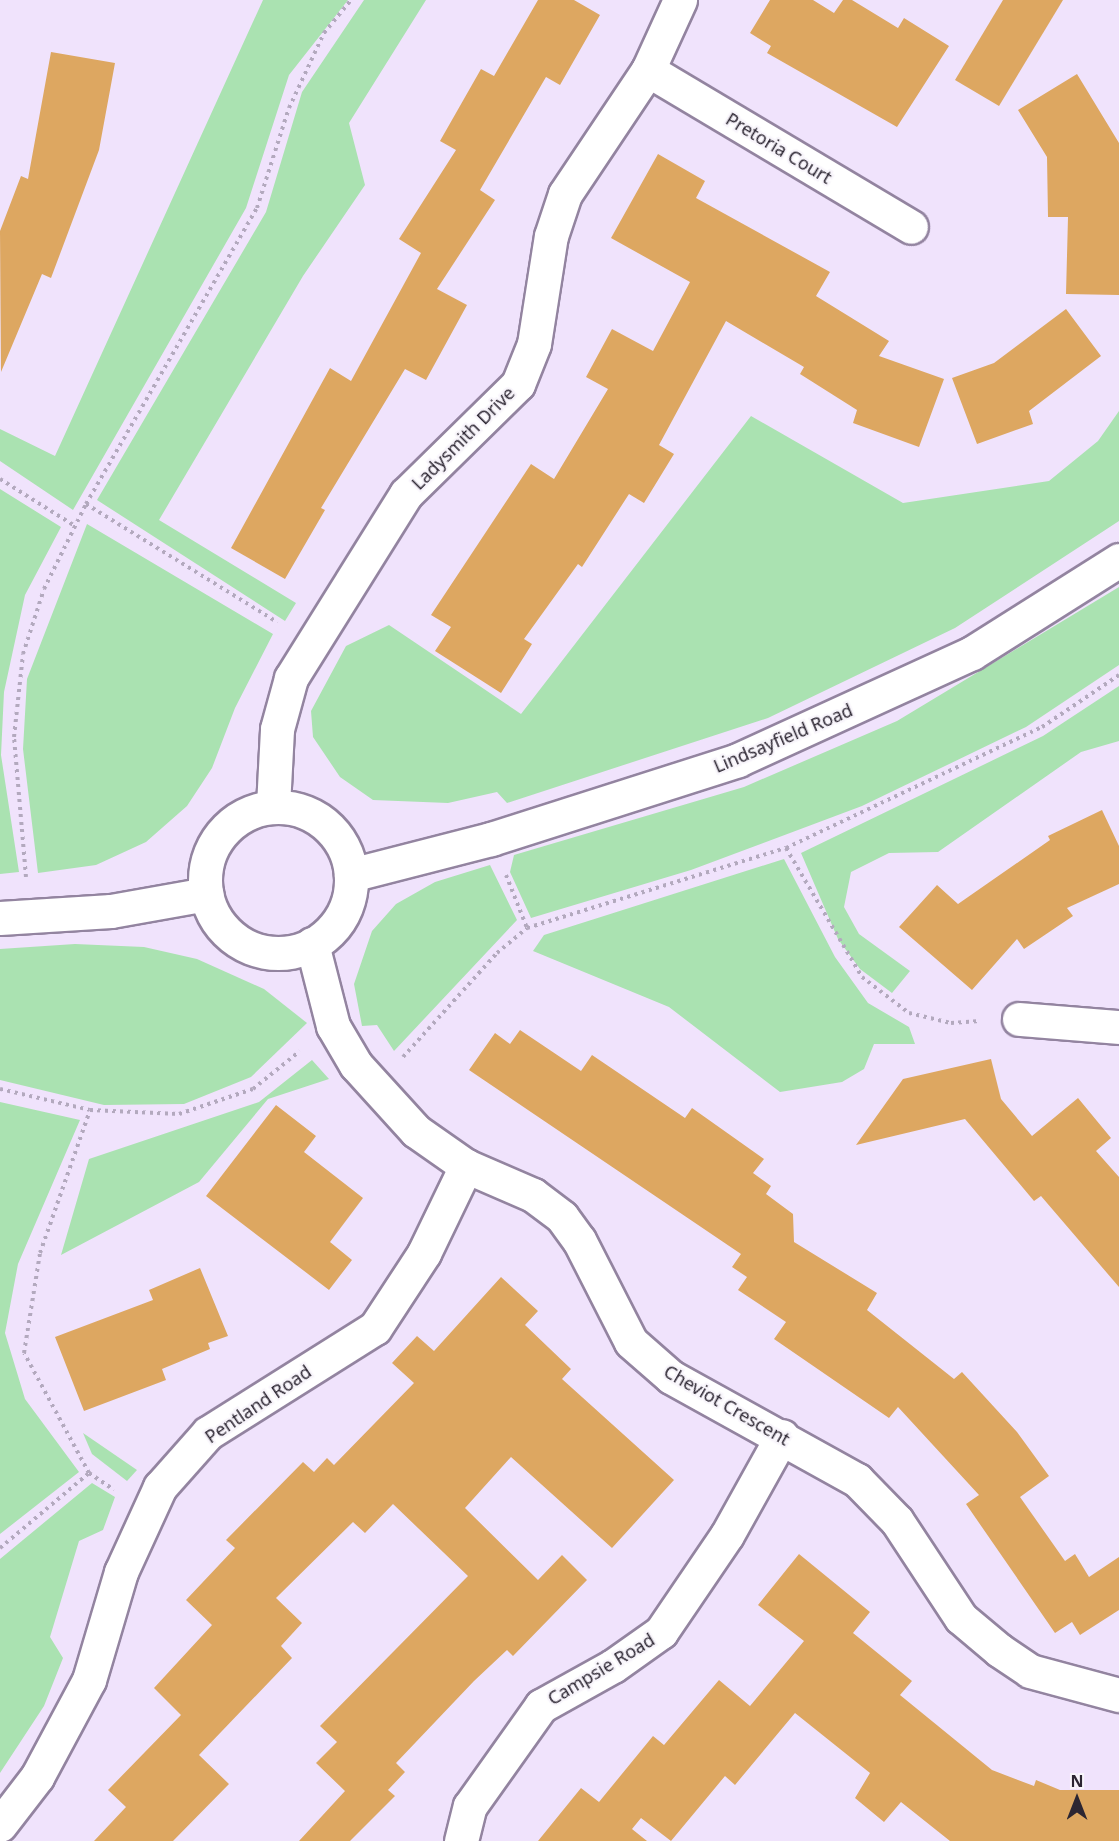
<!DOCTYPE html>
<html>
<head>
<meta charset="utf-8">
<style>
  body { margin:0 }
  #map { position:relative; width:1119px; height:1841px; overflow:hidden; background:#f0e3fc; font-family:"Noto Sans",sans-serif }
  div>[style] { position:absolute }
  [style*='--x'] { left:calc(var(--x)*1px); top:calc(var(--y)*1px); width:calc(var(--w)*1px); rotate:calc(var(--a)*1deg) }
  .green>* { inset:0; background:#aae2b1 }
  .building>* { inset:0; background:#dda761 }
  .path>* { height:4px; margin-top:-2px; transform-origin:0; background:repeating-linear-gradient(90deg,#b3a9be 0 3px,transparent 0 7.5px) }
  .roads { filter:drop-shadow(2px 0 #9384a0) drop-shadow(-2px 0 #9384a0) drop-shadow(0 2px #9384a0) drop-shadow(0 -2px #9384a0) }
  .minor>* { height:33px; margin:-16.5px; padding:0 16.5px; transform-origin:16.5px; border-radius:16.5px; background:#fff }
  .minor>.ring { margin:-16.5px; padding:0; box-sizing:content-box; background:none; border:33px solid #fff; border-radius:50% }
  span { translate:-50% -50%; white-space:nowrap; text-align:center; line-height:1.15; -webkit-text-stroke:4.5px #f8f5fb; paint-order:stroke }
  .street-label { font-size:18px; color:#2c2632 }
  .north { position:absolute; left:1047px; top:1769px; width:60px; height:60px; -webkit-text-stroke:4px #f8f5fb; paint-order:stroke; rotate:0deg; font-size:16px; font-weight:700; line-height:24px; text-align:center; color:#2c2632 }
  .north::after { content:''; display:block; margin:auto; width:21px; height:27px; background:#2c2632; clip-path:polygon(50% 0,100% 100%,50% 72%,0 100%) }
</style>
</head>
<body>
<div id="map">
  <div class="green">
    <div style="clip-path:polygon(263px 0,348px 0,289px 75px,246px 208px,73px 510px,0 461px,0 429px,55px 456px)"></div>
    <div style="clip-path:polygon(364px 0,426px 0,349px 123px,365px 185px,303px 276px,159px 520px,296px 603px,285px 621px,97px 500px,266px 212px,302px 92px)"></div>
    <div style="clip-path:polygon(1119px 411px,1119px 521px,955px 628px,768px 718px,507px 803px,497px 792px,448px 803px,373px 800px,340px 777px,313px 737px,311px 711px,346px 646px,389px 625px,521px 714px,751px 416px,903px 503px,1049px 481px,1098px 441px)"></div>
    <div style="clip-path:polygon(0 489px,61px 527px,25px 595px,4px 692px,1px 755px,19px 872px,0 874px)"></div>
    <div style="clip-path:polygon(87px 524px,273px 634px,235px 708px,212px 768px,187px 806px,146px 842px,96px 865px,38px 873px,23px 749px,27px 679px)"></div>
    <div style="clip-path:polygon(1119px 587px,1119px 665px,1026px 727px,862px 806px,691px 870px,531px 918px,510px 872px,514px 855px,744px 787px,897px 721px)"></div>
    <div style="clip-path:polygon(1119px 686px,1119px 741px,1081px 752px,938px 852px,889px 853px,851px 872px,844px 907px,859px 934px,910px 971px,892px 993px,860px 969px,838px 939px,801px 853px,1043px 736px)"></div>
    <div style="clip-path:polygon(784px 859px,835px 957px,868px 1003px,909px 1027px,915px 1044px,874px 1044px,864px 1069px,842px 1082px,780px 1092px,669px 1007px,533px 951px,544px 935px)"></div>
    <div style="clip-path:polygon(490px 865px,517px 920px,394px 1051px,377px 1025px,362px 1026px,354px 984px,372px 931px,396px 904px,435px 882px)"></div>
    <div style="clip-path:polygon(75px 944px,144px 947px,197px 959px,264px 989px,307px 1023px,251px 1077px,184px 1104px,104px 1105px,0 1080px,0 949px)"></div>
    <div style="clip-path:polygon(312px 1060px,329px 1079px,268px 1099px,199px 1182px,61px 1255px,89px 1159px,259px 1102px)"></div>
    <div style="clip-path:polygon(0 1102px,80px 1120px,18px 1264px,5px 1333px,25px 1399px,79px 1472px,0 1534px)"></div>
    <div style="clip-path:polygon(83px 1433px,137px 1470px,127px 1481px,92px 1454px)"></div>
    <div style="clip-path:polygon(92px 1483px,115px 1497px,103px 1530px,79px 1541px,50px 1637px,63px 1658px,44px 1706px,0 1773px,0 1559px)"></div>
  </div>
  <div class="building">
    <div style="clip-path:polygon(538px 0,574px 0,600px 15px,560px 85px,546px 77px,480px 190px,495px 200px,437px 289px,467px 305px,426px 380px,405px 369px,321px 508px,325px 510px,285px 579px,231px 548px,330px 368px,351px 381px,421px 253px,399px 239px,456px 150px,440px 141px,481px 69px,494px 76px)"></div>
    <div style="clip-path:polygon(770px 0,813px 0,834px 13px,843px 0,852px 0,898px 28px,904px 18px,949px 46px,897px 127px,767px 53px,771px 46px,750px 33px)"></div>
    <div style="clip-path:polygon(1003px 0,1063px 0,999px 106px,955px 80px)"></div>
    <div style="clip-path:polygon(51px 52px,115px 63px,99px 150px,51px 278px,42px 274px,1px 372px,0 231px,21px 176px,28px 179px)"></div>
    <div style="clip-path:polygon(1077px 74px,1119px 143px,1119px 295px,1066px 294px,1068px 217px,1048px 217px,1047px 157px,1018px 110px)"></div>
    <div style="clip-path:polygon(658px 154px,705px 181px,696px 198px,830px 272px,816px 296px,889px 341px,879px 356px,944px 379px,919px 447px,853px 423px,857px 410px,800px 374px,804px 367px,726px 321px,659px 445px,674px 454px,644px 503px,629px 494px,582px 567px,578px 564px,524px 639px,532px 644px,501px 693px,435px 651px,451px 627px,431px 615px,531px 464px,554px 479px,608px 389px,586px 377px,612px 329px,653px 351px,690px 282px,611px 238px)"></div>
    <div style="clip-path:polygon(1066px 309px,1101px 356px,1029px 411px,1033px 424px,977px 444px,952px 378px,994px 363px)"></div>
    <div style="clip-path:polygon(1102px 810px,1119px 846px,1119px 884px,1067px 908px,1073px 916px,1024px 949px,1017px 939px,972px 990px,899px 927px,937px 885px,958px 904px,1050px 840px,1048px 836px)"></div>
    <div style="clip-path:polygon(520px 1030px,581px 1071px,592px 1055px,685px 1118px,692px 1108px,764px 1159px,753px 1173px,771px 1186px,766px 1194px,793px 1214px,794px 1242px,877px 1293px,867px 1310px,954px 1379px,962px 1372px,1017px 1432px,1049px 1476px,1020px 1497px,1065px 1561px,1075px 1554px,1089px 1577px,1119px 1557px,1119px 1610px,1080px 1635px,1072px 1622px,1055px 1633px,966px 1504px,979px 1495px,898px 1407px,889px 1418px,774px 1339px,786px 1322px,738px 1290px,747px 1277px,732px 1267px,741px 1254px,469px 1070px,495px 1033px,510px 1044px)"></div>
    <div style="clip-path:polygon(991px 1059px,1001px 1099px,1032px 1136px,1078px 1098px,1111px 1138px,1096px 1151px,1119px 1177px,1119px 1287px,1041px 1196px,1034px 1201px,965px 1119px,856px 1145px,903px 1079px)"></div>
    <div style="clip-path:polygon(276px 1105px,316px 1136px,304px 1152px,363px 1198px,330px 1242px,352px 1260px,329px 1290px,206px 1196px)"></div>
    <div style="clip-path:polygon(200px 1268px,228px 1336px,208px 1343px,210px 1349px,162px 1369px,166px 1380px,84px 1411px,55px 1337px,153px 1300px,149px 1290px)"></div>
    <div style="clip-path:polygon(501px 1277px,538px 1311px,525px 1325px,571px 1369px,562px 1379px,674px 1480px,612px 1548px,511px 1457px,465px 1508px,538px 1580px,562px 1555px,587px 1580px,513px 1656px,507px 1650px,474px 1681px,396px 1763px,405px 1772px,388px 1790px,395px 1796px,350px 1841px,299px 1841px,345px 1791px,316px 1763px,337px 1742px,320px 1726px,468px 1576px,393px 1504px,365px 1533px,353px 1522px,276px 1598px,302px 1623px,281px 1646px,292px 1658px,199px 1755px,229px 1784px,173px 1841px,94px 1841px,126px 1807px,108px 1790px,181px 1715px,154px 1688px,212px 1625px,186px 1600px,235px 1548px,226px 1540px,303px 1462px,314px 1472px,327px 1458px,334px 1465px,414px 1383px,392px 1363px,417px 1336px,434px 1351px)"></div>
    <div style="clip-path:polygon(799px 1554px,870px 1612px,853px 1633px,912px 1681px,900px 1695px,992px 1770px,1034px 1786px,1036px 1780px,1060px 1790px,1119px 1790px,1119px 1841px,950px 1841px,901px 1802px,884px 1822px,855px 1798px,870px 1773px,795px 1713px,735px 1785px,725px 1776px,671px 1841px,641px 1818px,632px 1829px,647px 1841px,538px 1841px,581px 1788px,599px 1802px,653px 1736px,664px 1745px,719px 1680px,750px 1706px,804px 1641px,758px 1605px)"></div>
  </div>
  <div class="path">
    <div style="--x:0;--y:479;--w:89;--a:32.1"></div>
    <div style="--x:86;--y:504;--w:225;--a:31.7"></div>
    <div style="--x:786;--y:848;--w:150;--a:59.5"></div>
    <div style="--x:862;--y:977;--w:59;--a:37.5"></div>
    <div style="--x:909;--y:1013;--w:43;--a:13.4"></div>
    <div style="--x:951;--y:1023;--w:29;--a:-4"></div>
    <div style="--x:506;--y:875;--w:57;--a:68.4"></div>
    <div style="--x:26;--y:877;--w:141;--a:-94.9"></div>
    <div style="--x:14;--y:737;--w:83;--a:-83.8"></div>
    <div style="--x:23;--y:654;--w:68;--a:-72.1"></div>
    <div style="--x:44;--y:589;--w:95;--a:-63.7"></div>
    <div style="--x:86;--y:504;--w:342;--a:-60"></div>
    <div style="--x:257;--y:208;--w:105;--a:-72.3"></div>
    <div style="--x:289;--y:108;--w:83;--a:-65"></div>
    <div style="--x:324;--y:33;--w:43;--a:-50.7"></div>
    <div style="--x:403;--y:1057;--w:140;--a:-47.9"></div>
    <div style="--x:497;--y:953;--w:39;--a:-40"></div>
    <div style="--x:527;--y:928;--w:271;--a:-17.2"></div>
    <div style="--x:786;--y:848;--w:283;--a:-25.3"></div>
    <div style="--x:1042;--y:727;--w:93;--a:-34"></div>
    <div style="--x:0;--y:1089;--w:92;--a:13.1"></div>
    <div style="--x:89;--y:1473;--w:136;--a:-118.4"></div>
    <div style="--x:24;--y:1353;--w:101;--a:-80.9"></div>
    <div style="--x:40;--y:1253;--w:151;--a:-70.7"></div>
    <div style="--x:90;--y:1110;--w:89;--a:2.6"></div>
    <div style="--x:179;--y:1114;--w:78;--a:-18.7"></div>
    <div style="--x:253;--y:1089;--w:60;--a:-39"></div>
    <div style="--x:0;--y:1548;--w:116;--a:-40.1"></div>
    <div style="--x:89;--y:1473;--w:30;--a:34"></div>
  </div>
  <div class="roads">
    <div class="minor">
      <div style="--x:648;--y:70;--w:306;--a:30.8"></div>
      <div style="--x:273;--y:806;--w:77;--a:-87"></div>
      <div style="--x:277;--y:729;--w:53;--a:-74.6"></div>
      <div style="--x:291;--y:678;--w:217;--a:-58"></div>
      <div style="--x:406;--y:494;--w:157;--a:-44.5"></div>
      <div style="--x:518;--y:384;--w:43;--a:-68.2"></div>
      <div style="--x:534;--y:344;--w:109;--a:-81.1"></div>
      <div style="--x:551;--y:236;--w:44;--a:-71.6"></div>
      <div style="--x:565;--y:194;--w:149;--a:-56.2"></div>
      <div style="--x:648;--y:70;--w:77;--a:-65.4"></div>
      <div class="ring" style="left:205px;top:807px;width:113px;height:113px"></div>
      <div style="--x:351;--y:875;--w:145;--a:-14.4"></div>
      <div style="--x:491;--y:839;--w:259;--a:-17.7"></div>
      <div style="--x:738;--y:760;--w:257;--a:-24.6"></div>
      <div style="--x:972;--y:653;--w:174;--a:-32.3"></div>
      <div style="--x:0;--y:918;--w:111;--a:-3.6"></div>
      <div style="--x:111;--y:911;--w:97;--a:-10.1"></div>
      <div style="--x:312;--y:944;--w:85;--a:75.6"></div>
      <div style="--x:333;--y:1026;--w:45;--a:59.5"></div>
      <div style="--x:356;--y:1065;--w:89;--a:47.7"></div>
      <div style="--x:416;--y:1131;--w:61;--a:35"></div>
      <div style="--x:466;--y:1166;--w:73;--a:23.4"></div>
      <div style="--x:533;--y:1195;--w:36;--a:37"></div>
      <div style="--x:562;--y:1217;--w:29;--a:54"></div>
      <div style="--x:579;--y:1240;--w:114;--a:63"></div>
      <div style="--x:631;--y:1342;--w:53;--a:41.2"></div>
      <div style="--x:671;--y:1377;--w:213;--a:29"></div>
      <div style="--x:857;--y:1480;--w:57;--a:45.7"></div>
      <div style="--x:897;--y:1521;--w:116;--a:56.6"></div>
      <div style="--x:961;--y:1618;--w:50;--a:40.1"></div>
      <div style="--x:999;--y:1650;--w:37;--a:34"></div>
      <div style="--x:1030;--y:1671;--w:92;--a:15.1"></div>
      <div style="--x:1019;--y:1019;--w:100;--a:4.6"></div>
      <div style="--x:0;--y:1825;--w:61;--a:-52.4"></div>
      <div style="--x:37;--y:1777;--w:110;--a:-61.8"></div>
      <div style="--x:89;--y:1680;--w:113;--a:-73.5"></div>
      <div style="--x:121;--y:1572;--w:94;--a:-65.4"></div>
      <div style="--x:160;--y:1487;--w:72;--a:-48.4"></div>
      <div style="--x:208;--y:1433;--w:197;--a:-32.2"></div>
      <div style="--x:375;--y:1328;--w:90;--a:-56.8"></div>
      <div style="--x:424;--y:1253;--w:97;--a:-64.2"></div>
      <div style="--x:461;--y:1841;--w:36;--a:-76"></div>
      <div style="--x:470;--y:1806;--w:123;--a:-54.6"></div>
      <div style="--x:541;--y:1706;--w:82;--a:-29.1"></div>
      <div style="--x:613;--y:1666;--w:59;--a:-35.3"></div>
      <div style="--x:661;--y:1632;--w:117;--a:-55.8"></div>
      <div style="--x:727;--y:1535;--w:113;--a:-60.9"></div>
    </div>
  </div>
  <div class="street-label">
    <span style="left:779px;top:148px;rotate:31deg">Pretoria Court</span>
    <span style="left:463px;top:438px;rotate:-45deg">Ladysmith Drive</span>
    <span style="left:783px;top:738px;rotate:-23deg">Lindsayfield Road</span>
    <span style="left:258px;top:1404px;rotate:-34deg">Pentland Road</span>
    <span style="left:727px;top:1405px;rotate:30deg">Cheviot Crescent</span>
    <span style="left:601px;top:1669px;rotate:-31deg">Campsie Road</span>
  </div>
  <div class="north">N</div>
</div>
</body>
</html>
